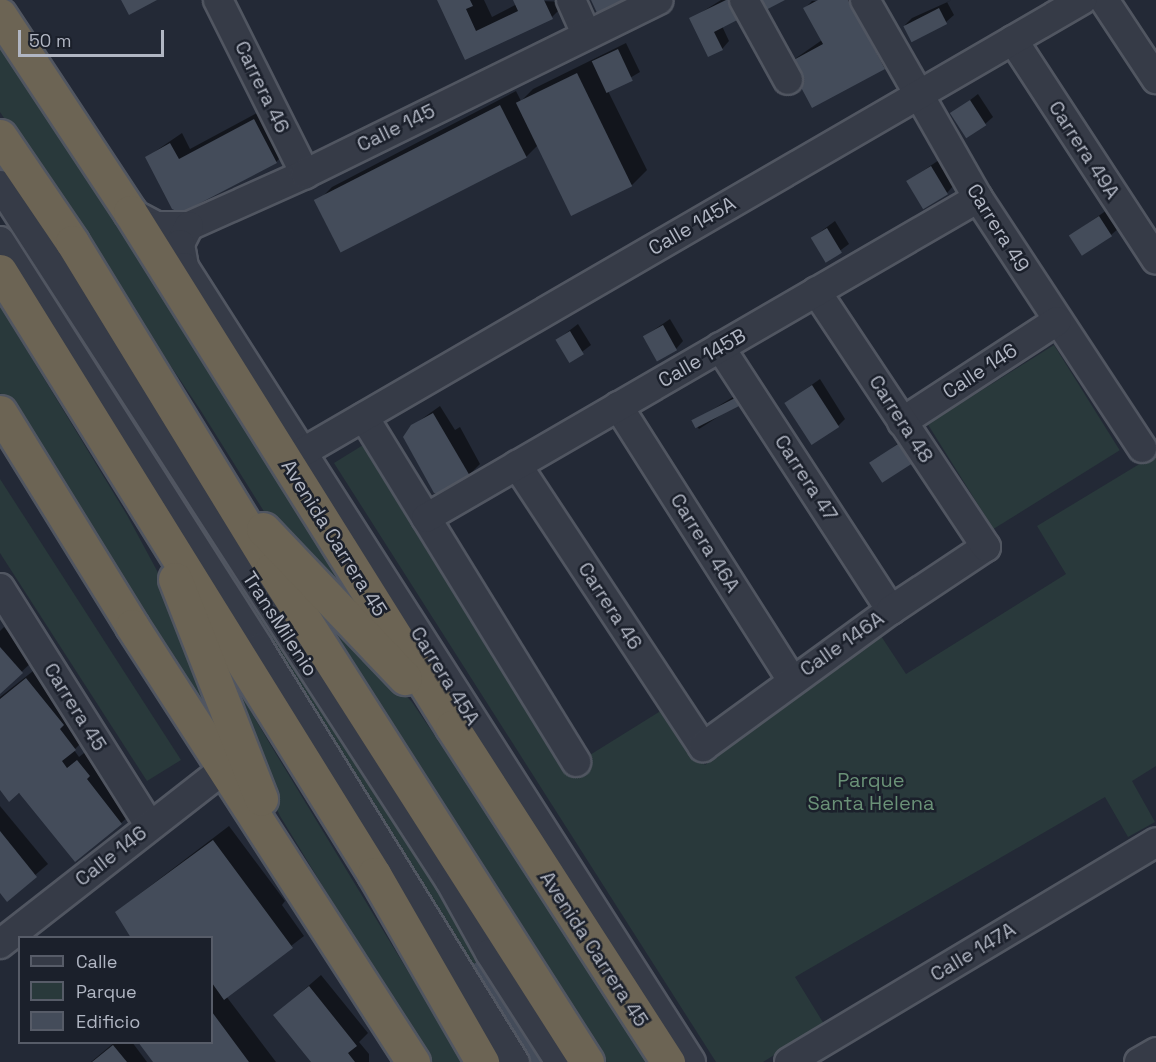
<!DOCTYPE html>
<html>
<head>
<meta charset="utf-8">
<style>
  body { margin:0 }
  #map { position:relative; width:1156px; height:1062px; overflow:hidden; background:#232936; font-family:"Space Grotesk",sans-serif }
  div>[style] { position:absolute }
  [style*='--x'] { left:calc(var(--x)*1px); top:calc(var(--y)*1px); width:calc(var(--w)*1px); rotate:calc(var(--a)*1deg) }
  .green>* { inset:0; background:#29393b; transform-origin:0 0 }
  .shadow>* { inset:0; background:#0007 }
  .building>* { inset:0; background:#444c5a; transform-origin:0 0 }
  .roads { filter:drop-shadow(2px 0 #515661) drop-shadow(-2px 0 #515661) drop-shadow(0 2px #515661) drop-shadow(0 -2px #515661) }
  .minor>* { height:28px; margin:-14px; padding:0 14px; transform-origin:14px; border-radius:14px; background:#363b47 }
  .highway>* { height:33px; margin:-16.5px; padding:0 16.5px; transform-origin:16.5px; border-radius:16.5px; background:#6c6454 }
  span { translate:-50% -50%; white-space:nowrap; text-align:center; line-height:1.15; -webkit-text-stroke:5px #1b202b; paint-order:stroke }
  .street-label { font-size:20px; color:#b1b6c3 }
  .park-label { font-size:20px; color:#6a9177 }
  .legend { position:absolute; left:18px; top:936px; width:195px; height:108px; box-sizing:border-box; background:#1b202b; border:2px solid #575c68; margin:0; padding:8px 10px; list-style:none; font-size:18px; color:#b1b6c3 }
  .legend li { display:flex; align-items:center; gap:12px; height:30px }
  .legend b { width:30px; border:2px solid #575c68 }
  .scale { position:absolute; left:18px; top:30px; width:146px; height:27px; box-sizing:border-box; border:3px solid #b1b6c3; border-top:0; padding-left:8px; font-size:18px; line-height:21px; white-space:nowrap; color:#b1b6c3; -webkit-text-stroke:4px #1b202b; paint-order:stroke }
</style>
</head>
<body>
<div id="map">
  <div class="green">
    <div style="clip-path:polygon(0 32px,392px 651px,270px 521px,201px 411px,0 112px)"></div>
    <div style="clip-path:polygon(0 306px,127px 515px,176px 606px,219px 732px,0 393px)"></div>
    <div style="left:1054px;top:345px;width:124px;height:149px;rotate:58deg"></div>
    <div style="clip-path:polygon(368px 442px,569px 768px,667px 707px,705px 765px,881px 636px,906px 674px,1066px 574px,1037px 526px,1156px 454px,1156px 766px,1132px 781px,1155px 822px,1128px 837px,1105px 797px,795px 977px,824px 1024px,763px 1062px,716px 1062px,334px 463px)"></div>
    <div style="clip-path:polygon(0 479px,181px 760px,147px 781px,0 553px)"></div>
    <div style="clip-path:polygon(229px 562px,445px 889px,480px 960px,469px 967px,219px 568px)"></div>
    <div style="clip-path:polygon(297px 581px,412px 702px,656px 1062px,603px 1062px)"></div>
    <div style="clip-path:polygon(215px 651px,273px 749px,463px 1062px,423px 1062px,352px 952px,336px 908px,280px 816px,243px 738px)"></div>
  </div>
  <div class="shadow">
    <div style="clip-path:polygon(439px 0,484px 0,492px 17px,517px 4px,515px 0,567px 2px,552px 17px,466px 58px)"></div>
    <div style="clip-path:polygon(721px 0,748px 0,722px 26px,729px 41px,722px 49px,691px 19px)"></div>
    <div style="clip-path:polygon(860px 0,896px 56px,884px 67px,789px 63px,822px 40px,805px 8px,812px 1px)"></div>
    <div style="clip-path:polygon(952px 0,947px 2px,954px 15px,946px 22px,911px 40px,905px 25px,912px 18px)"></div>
    <div style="clip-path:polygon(626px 43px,640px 72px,608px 91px,647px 170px,632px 185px,538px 145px,526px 157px,317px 202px,332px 187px,516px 91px,521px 101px,533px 89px)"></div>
    <div style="clip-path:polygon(978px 94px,993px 117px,985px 124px,952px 114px)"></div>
    <div style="clip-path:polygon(266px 108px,288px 150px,276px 162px,181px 211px,147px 157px,182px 133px,190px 149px)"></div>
    <div style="clip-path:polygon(939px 160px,954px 185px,947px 193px,908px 181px)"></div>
    <div style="clip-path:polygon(1107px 210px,1119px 228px,1111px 235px,1070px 236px)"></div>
    <div style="clip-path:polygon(835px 221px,849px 244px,826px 261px,812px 238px)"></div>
    <div style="clip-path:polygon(670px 319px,683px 341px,676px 349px,645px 336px)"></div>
    <div style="clip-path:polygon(578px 324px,591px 345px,570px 361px,557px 340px)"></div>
    <div style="clip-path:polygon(820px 379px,845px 419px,838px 426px,786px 403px)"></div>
    <div style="clip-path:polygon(743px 391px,746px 397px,738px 404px,699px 429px,695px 424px,702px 416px)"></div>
    <div style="clip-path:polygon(440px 406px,455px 430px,460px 427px,480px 464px,469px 475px,412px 426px)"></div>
    <div style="clip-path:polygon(909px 435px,882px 481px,871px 464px)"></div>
    <div style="clip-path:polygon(4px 627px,33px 661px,0 692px,0 631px)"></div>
    <div style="clip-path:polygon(42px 664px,87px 737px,74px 750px,79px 757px,89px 749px,115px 790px,111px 794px,129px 816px,121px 823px,0 788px,0 697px)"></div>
    <div style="clip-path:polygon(0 806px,48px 864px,7px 899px,0 891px)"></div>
    <div style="clip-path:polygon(229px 826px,285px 901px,282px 905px,304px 936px,226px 996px,276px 1062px,155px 1062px,212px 1042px,212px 938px,116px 912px)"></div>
    <div style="clip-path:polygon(321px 975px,368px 1033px,359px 1042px,369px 1054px,369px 1062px,313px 1062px,275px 1015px)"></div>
    <div style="clip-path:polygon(115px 1042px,132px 1042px,147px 1062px,91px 1062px)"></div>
  </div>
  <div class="building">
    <div style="clip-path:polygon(121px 0,157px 0,129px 15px)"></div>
    <div style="clip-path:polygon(437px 0,470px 0,473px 6px,466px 9px,476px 31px,518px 11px,513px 0,544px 0,553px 19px,465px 60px)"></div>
    <div style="clip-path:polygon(591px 0,624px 0,597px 13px)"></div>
    <div style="clip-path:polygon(726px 0,737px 0,745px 16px,714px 32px,723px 50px,708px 57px,689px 18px)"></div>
    <div style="clip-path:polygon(756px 0,785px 0,762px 12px)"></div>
    <div style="clip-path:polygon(818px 0,848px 0,885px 69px,812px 108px,788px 63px,823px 44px,803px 8px)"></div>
    <div style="left:939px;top:8px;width:18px;height:40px;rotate:63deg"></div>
    <div style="left:618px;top:49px;width:35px;height:29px;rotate:65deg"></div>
    <div style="left:577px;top:73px;width:126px;height:68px;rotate:64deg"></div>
    <div style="left:970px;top:100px;width:30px;height:24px;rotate:57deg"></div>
    <div style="left:500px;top:105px;width:59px;height:209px;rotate:63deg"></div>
    <div style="clip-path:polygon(254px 119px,277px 163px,181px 213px,172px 209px,145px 157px,170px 143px,179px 159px)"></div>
    <div style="left:931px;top:166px;width:33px;height:29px;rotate:59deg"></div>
    <div style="left:1099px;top:216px;width:24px;height:36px;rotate:57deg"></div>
    <div style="left:827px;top:228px;width:29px;height:19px;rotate:59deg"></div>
    <div style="left:57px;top:286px;width:157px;height:13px;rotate:58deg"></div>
    <div style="left:663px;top:325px;width:29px;height:23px;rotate:61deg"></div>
    <div style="left:570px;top:331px;width:27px;height:17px;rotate:59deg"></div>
    <div style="left:812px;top:385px;width:50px;height:33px;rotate:57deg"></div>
    <div style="left:735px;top:398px;width:9px;height:49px;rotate:63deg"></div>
    <div style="clip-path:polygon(433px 413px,470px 476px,439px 494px,434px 493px,403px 437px,411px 425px)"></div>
    <div style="left:901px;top:442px;width:24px;height:38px;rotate:57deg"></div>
    <div style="left:156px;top:444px;width:138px;height:12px;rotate:58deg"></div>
    <div style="clip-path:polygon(0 647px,23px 673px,0 694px)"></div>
    <div style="clip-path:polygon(26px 678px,64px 725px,60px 729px,76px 750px,62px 761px,67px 768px,77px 760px,90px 776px,87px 779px,122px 824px,75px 862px,19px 793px,9px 802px,0 790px,0 699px)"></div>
    <div style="clip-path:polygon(0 831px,37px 877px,7px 902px,0 893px)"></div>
    <div style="clip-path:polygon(213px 840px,293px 948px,224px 1000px,212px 983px,212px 938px,131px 938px,115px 912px)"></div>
    <div style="left:480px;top:960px;width:121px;height:13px;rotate:57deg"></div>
    <div style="clip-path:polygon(309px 986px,357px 1046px,348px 1053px,355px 1062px,311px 1062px,273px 1015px)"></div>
    <div style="clip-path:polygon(212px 1012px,249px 1062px,153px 1062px,138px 1042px,212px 1042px)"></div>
    <div style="clip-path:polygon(113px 1045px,127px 1062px,92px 1062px)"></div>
  </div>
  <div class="roads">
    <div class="minor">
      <div style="--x:218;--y:0;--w:195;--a:63.4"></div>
      <div style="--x:571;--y:0;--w:37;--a:66"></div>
      <div style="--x:744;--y:0;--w:91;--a:61.2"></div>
      <div style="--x:865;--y:0;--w:228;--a:60.3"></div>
      <div style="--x:978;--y:198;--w:299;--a:56.7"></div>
      <div style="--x:1104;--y:0;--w:95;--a:56.6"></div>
      <div style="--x:1013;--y:40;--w:262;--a:56.9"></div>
      <div style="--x:0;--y:185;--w:829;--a:57.12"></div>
      <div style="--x:450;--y:881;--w:82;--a:60.9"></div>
      <div style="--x:490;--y:953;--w:130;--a:57.3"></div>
      <div style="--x:130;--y:212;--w:30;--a:28"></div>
      <div style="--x:156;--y:226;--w:33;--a:0"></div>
      <div style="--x:189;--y:226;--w:127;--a:-24.1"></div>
      <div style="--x:305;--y:174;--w:394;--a:-26.2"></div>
      <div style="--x:189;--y:226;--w:20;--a:117"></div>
      <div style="--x:180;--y:244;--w:23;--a:80"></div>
      <div style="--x:184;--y:267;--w:943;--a:57.47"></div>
      <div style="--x:0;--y:241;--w:482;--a:57.5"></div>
      <div style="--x:259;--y:648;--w:487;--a:58.3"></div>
      <div style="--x:720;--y:347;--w:314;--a:57"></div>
      <div style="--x:618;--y:406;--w:325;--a:57.6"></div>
      <div style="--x:364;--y:417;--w:405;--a:58.4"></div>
      <div style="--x:902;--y:422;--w:185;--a:-33.1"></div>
      <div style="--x:303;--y:452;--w:901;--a:-30.12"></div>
      <div style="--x:517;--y:465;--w:338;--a:56.6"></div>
      <div style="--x:703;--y:747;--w:233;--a:-36.1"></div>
      <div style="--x:891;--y:610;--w:114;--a:-33.6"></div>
      <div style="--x:986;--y:547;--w:307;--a:-123.6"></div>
      <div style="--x:426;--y:518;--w:638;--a:-30.1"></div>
      <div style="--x:0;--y:588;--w:281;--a:57.8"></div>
      <div style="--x:0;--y:944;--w:283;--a:-38"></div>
      <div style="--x:789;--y:1062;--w:428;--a:-30.9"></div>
      <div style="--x:1139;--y:1062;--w:20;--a:-30"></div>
    </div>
    <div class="highway">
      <div style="--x:0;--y:15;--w:236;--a:56.6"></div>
      <div style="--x:130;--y:212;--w:607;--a:57.98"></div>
      <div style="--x:452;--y:727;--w:399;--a:57.2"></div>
      <div style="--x:0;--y:136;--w:128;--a:55.8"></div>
      <div style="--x:72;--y:242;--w:383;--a:58.5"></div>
      <div style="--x:272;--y:569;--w:585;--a:57.42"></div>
      <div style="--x:0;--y:271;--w:710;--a:58.19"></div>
      <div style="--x:374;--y:874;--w:217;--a:60.1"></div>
      <div style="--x:0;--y:412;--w:251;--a:58.3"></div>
      <div style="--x:132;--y:626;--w:519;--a:57.2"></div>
      <div style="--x:263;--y:529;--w:206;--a:46.4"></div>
      <div style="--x:175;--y:579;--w:236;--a:68.6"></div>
    </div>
  </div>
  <div class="street-label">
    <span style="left:262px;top:87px;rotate:64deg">Carrera 46</span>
    <span style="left:396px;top:128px;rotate:-26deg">Calle 145</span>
    <span style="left:1084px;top:150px;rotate:57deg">Carrera 49A</span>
    <span style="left:692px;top:226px;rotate:-30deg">Calle 145A</span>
    <span style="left:998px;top:228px;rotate:58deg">Carrera 49</span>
    <span style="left:702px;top:358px;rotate:-30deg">Calle 145B</span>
    <span style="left:980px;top:371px;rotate:-33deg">Calle 146</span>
    <span style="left:901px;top:419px;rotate:57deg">Carrera 48</span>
    <span style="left:806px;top:478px;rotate:57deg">Carrera 47</span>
    <span style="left:334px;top:538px;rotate:58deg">Avenida Carrera 45</span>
    <span style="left:705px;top:543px;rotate:58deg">Carrera 46A</span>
    <span style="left:610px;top:606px;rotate:57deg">Carrera 46</span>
    <span style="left:280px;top:624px;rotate:57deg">TransMilenio</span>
    <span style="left:842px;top:644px;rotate:-35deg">Calle 146A</span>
    <span style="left:445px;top:676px;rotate:58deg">Carrera 45A</span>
    <span style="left:75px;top:707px;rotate:58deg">Carrera 45</span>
    <span style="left:111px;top:856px;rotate:-38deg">Calle 146</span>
    <span style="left:594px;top:949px;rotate:57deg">Avenida Carrera 45</span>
    <span style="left:973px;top:952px;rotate:-31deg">Calle 147A</span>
  </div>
  <div class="park-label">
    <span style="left:871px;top:792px">Parque<br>Santa Helena</span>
  </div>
  <ul class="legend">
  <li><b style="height:8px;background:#363b47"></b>Calle</li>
  <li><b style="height:16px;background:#29393b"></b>Parque</li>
  <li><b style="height:16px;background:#444c5a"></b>Edificio</li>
  </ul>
  <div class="scale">50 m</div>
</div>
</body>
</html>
